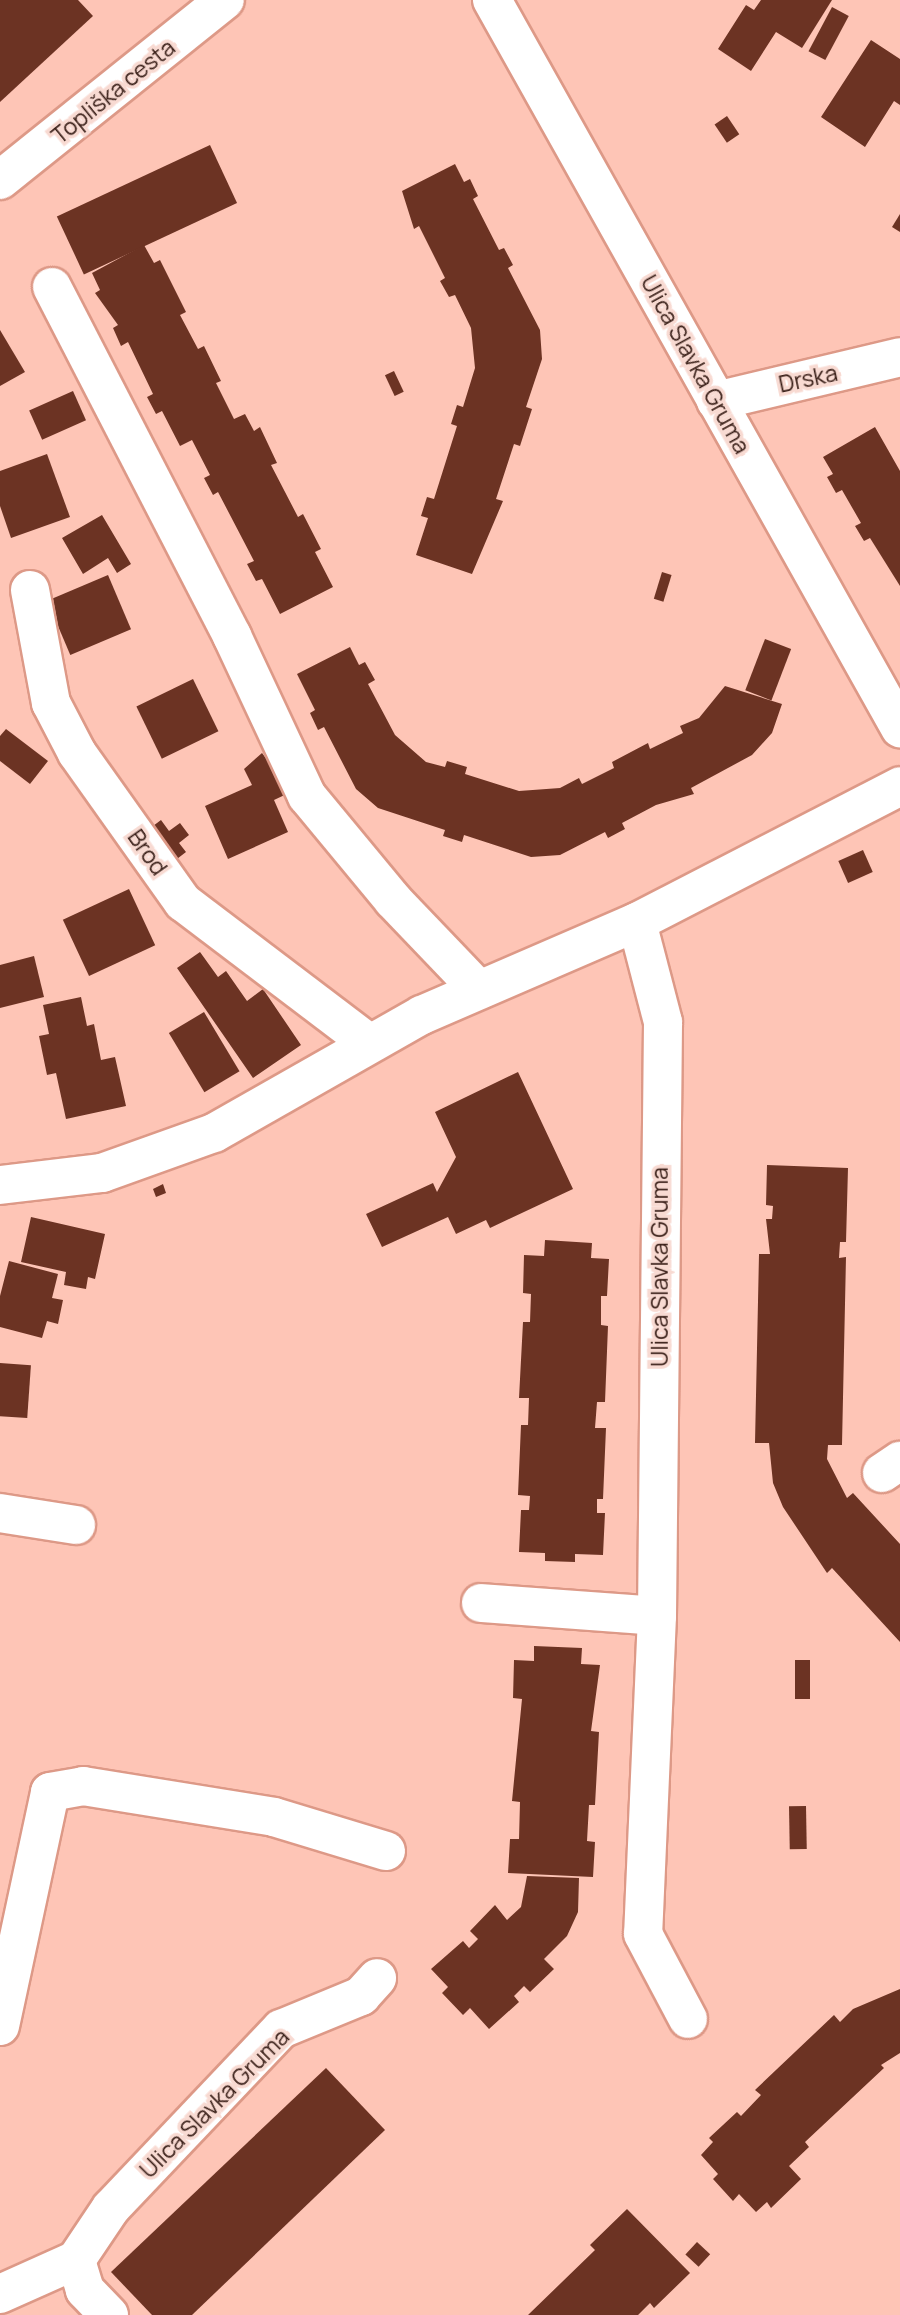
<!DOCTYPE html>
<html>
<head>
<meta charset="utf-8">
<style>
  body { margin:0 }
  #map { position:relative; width:900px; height:2315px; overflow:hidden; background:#fec5b6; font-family:Manrope,sans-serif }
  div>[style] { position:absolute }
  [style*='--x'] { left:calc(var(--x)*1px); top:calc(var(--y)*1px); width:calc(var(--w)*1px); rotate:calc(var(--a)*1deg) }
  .building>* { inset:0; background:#6c3323; transform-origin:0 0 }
  .roads { filter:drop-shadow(2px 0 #dd9987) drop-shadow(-2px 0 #dd9987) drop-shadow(0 2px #dd9987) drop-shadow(0 -2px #dd9987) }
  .street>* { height:38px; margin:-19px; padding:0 19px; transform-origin:19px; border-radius:19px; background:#fff }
  .secondary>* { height:38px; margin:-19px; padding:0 19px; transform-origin:19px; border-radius:19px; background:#fff }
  span { translate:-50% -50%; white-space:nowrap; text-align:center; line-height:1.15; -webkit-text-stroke:7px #f8dad2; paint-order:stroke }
  .street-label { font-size:23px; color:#391f18 }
</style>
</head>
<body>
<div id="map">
  <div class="building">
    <div style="clip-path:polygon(0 0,78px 0,93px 16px,0 102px)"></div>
    <div style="clip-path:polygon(761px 0,832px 0,802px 48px,776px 32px,751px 71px,718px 49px,746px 5px,754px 10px)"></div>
    <div style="left:832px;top:7px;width:19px;height:50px;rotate:28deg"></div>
    <div style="clip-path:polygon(871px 40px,900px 59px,900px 105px,894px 101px,865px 147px,821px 117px)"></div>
    <div style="left:727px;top:116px;width:22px;height:15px;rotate:56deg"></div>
    <div style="left:210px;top:145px;width:64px;height:169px;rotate:65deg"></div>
    <div style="clip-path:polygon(455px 164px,464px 182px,470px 179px,478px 196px,473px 199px,499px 250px,504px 248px,513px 265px,508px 268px,540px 330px,542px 359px,526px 407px,532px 409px,520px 446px,514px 444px,496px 499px,503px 501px,472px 574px,416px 555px,428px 518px,421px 516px,427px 497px,434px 499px,457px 426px,451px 424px,457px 405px,463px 407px,475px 368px,471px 328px,455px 295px,449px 297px,440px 281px,445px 278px,419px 226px,414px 229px,402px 191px)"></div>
    <div style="clip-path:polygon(900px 214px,900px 232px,892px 227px)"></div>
    <div style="clip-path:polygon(144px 245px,154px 263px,160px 260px,186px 312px,180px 315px,198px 349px,204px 346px,221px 381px,216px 383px,234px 419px,245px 414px,254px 431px,260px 427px,277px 463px,271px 465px,298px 517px,303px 514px,321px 549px,315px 552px,333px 587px,280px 614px,262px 579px,256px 581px,247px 564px,254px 561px,218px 492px,213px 495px,204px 478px,210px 475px,192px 440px,180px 446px,162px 411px,156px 414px,147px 397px,153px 394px,128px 342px,121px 346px,113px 328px,118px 325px,95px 293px,100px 290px,92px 273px)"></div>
    <div style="clip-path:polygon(0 330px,25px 372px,0 386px)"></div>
    <div style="left:394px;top:371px;width:23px;height:10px;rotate:65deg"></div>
    <div style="left:73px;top:391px;width:32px;height:48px;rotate:66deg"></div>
    <div style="clip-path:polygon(875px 427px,900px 471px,900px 586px,870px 538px,864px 541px,855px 526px,861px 523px,842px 490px,836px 493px,827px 477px,833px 474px,823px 457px)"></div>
    <div style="clip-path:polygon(47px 454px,70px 517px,11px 538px,0 506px,0 471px)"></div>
    <div style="clip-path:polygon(102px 515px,131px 564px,117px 573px,108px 558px,83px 574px,62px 538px)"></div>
    <div style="left:662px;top:572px;width:10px;height:28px;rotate:17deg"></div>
    <div style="left:108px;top:575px;width:59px;height:66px;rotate:67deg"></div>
    <div style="left:765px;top:639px;width:28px;height:55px;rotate:21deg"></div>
    <div style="clip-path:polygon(350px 647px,359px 665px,365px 662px,375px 680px,368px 684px,395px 735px,426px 762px,445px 767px,447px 761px,467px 767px,465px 774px,519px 791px,560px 788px,579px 778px,582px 784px,614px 768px,612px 762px,648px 743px,650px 749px,683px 733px,680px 726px,699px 718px,725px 686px,782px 704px,772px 733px,752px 755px,691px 788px,694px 794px,656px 805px,622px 823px,625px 829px,608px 838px,605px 832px,560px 855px,531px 857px,464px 835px,462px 842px,443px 836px,445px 830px,378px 808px,356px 789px,324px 727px,318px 730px,310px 713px,315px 710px,297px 674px)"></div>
    <div style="left:193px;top:679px;width:58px;height:63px;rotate:64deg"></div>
    <div style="clip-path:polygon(6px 729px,48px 761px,30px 784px,0 761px,0 736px)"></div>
    <div style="clip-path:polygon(262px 753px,291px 792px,274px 800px,288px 832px,228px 859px,205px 806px,252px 785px,244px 769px)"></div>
    <div style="clip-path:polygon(161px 820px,169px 831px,180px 823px,189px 835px,179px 843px,186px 852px,173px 862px,149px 829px)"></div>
    <div style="left:863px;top:850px;width:24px;height:27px;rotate:66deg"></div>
    <div style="left:129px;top:889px;width:62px;height:73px;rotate:65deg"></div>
    <div style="clip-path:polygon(200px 952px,218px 977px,226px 971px,247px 1001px,263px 989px,301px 1045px,253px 1078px,177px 968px)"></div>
    <div style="clip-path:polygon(34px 956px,44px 997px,0 1008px,0 965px)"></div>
    <div style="clip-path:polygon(81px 997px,87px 1026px,94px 1024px,101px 1060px,115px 1057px,126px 1106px,66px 1119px,56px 1073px,47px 1075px,39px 1036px,49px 1034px,43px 1005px)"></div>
    <div style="left:204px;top:1012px;width:69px;height:41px;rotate:59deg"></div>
    <div style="clip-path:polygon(518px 1072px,573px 1189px,490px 1228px,486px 1220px,456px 1234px,448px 1217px,382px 1247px,366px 1214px,433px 1183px,437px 1192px,456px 1157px,435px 1112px)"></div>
    <div style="clip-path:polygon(767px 1165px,848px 1168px,846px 1242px,840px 1242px,839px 1258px,846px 1257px,842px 1445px,828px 1445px,827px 1459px,847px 1498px,853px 1493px,900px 1544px,900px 1642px,832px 1568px,827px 1573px,783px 1507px,773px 1483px,769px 1443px,755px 1443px,759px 1254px,770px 1254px,766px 1219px,772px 1219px,773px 1206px,766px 1205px)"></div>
    <div style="clip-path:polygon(163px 1184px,166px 1193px,156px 1197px,153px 1189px)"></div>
    <div style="clip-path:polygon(31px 1217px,105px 1234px,95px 1279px,88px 1277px,86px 1289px,64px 1285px,66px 1272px,21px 1262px)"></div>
    <div style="clip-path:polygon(545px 1240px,592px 1243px,591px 1258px,609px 1259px,607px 1296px,601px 1296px,601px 1325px,608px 1326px,605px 1402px,597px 1402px,595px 1428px,606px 1428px,603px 1499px,597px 1499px,597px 1513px,605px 1513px,603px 1555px,575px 1554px,575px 1562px,545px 1561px,545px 1553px,519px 1552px,521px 1510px,529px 1510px,530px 1496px,518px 1495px,521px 1425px,528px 1425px,529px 1398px,519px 1398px,523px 1322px,530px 1322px,531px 1294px,523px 1293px,524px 1255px,544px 1256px)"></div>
    <div style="clip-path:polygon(9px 1261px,58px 1274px,52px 1298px,63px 1300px,58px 1324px,47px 1321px,42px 1338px,0 1327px,0 1296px)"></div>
    <div style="left:0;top:1363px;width:31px;height:53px;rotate:4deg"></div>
    <div style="clip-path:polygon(534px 1646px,582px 1648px,581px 1664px,600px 1665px,591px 1731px,599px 1732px,595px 1805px,589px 1805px,587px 1841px,595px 1842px,593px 1877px,508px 1873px,510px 1839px,519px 1839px,520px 1802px,512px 1801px,522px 1699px,513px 1698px,514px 1660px,534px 1661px)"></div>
    <div style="left:795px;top:1660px;width:15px;height:39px"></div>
    <div style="left:806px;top:1806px;width:43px;height:17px;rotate:89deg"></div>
    <div style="clip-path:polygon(527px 1876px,579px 1878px,578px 1912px,567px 1936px,544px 1959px,554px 1969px,530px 1992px,524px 1986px,514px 1996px,519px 2002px,489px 2029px,470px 2008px,463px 2015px,442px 1993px,448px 1987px,431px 1969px,463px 1941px,469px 1948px,478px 1939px,470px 1931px,495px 1905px,507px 1920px,521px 1907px)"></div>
    <div style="clip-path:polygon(900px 1989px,900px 2053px,881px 2065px,884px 2068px,805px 2142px,809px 2147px,789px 2166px,801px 2179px,771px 2208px,767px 2202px,756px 2212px,739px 2194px,733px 2201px,713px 2179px,718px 2174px,701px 2155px,713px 2142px,709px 2138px,737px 2112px,741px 2116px,761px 2095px,755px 2090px,834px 2015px,840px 2022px,853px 2009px)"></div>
    <div style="clip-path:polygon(326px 2068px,385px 2130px,192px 2315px,152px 2315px,111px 2272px)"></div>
    <div style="clip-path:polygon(627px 2209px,690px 2273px,654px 2308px,650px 2303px,638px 2315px,528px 2315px,595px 2250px,590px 2245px)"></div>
    <div style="left:697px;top:2242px;width:18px;height:17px;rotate:43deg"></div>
  </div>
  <div class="roads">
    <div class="street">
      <div style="--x:492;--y:0;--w:835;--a:60.73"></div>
      <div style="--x:52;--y:287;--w:393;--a:62.7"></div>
      <div style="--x:232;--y:636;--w:177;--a:64.9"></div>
      <div style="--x:307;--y:796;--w:135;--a:50.4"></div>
      <div style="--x:393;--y:900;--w:124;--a:46.3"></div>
      <div style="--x:716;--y:401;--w:189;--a:-13.4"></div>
      <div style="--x:30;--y:590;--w:115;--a:79.5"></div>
      <div style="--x:51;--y:703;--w:56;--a:62.5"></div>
      <div style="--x:77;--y:753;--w:183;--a:54.6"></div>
      <div style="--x:183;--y:902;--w:233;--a:37.2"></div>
      <div style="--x:0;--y:1185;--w:103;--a:-6.7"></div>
      <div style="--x:102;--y:1173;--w:119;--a:-19.7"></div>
      <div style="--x:214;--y:1133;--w:239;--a:-29.6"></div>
      <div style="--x:422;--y:1015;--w:234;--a:-23.4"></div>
      <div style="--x:637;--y:922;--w:296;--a:-27.3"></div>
      <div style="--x:882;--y:1473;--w:22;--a:-34"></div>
      <div style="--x:0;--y:1513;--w:77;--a:9"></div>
      <div style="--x:481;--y:1603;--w:176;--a:4.2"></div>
      <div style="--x:657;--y:1616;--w:594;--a:-89.42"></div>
      <div style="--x:663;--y:1022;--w:103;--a:-104.6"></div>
      <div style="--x:657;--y:1616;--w:318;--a:92.5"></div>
      <div style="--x:643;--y:1934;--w:96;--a:62.1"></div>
      <div style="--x:0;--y:2026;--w:239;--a:-77.9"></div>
      <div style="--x:50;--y:1792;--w:34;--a:-10"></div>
      <div style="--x:83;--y:1786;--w:193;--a:9.2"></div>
      <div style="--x:274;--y:1817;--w:117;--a:16.9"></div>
      <div style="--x:0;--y:2294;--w:83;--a:-24.1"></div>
      <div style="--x:109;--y:2315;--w:35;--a:-134"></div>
      <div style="--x:85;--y:2290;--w:31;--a:-107"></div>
      <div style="--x:76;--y:2260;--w:63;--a:-56.1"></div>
      <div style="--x:111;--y:2208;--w:247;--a:-46.5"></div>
      <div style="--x:281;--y:2029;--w:87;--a:-22.4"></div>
      <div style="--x:361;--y:1996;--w:24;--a:-48"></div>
    </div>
    <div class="secondary">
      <div style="--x:0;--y:180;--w:288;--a:-38.7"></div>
    </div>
  </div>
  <div class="street-label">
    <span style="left:113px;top:91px;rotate:-39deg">Topliška cesta</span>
    <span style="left:696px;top:364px;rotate:61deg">Ulica Slavka Gruma</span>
    <span style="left:808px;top:378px;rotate:-12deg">Drska</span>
    <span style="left:148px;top:852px;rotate:55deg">Brod</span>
    <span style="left:659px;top:1267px;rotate:-90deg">Ulica Slavka Gruma</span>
    <span style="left:214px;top:2103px;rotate:-45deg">Ulica Slavka Gruma</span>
  </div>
</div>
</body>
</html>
